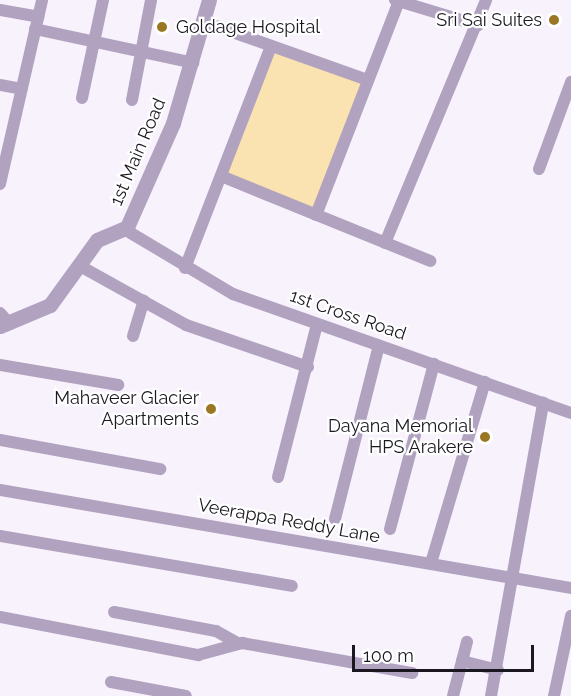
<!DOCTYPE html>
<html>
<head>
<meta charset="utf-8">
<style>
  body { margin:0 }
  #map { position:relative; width:571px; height:696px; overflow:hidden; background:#f7f2fc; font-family:Raleway,sans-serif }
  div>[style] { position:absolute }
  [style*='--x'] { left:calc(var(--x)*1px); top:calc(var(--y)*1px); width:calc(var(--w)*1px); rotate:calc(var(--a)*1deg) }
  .green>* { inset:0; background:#fbe2b1; transform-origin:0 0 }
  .minor>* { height:12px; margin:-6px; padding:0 6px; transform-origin:6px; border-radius:6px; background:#b1a3c0 }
  .tertiary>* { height:15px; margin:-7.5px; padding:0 7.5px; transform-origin:7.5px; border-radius:7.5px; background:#b1a3c0 }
  .dots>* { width:16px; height:16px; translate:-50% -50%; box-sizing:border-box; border:3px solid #fff; border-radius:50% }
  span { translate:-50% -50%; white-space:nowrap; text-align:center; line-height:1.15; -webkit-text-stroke:4.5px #fff; paint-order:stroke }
  .poi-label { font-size:18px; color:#1b1720 }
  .right { translate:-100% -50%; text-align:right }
  .left { translate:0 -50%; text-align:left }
  .street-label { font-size:18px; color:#1b1720 }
  .scale { position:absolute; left:352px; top:645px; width:182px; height:27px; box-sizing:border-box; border:3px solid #1b1720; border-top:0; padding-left:8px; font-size:18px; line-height:21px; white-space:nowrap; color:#1b1720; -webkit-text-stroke:4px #fff; paint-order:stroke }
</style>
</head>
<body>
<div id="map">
  <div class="green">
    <div style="left:271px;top:46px;width:103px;height:139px;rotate:19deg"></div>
  </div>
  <div class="minor">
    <div style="--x:395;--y:0;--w:87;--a:16.8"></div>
    <div style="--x:0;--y:10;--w:39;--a:10"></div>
    <div style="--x:204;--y:22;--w:174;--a:19.5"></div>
    <div style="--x:35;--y:29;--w:162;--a:12.1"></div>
    <div style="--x:0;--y:85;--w:22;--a:10"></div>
    <div style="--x:82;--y:98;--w:100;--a:-77.9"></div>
    <div style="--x:132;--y:100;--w:102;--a:-79.2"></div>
    <div style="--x:539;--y:169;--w:93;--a:-69.8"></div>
    <div style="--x:221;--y:176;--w:226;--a:22.1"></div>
    <div style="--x:0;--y:184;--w:189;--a:-77.1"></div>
    <div style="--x:316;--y:215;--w:230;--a:-68.8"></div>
    <div style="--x:124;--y:229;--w:127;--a:30.8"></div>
    <div style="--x:233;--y:294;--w:358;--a:19.4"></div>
    <div style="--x:385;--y:243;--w:263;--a:-67.4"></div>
    <div style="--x:80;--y:266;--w:121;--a:29.1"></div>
    <div style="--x:186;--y:325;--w:129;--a:19"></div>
    <div style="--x:185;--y:268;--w:238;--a:-68.8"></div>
    <div style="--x:0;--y:313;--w:11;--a:49"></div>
    <div style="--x:133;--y:336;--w:37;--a:-73"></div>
    <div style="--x:0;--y:365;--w:120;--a:9.6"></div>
    <div style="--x:0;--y:440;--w:163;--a:10.3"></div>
    <div style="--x:278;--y:477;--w:158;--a:-75.7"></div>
    <div style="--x:0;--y:490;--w:579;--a:9.74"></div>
    <div style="--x:335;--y:519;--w:179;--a:-75.8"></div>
    <div style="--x:390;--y:529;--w:171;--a:-75.1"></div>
    <div style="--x:0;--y:536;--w:296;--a:9.7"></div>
    <div style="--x:431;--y:563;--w:189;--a:-73.4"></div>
    <div style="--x:114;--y:612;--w:104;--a:10.6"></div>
    <div style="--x:216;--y:631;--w:23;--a:29"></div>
    <div style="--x:0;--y:617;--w:202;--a:10.9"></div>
    <div style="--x:198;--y:655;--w:46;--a:-15.3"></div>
    <div style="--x:242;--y:643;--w:173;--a:10"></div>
    <div style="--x:462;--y:661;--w:37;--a:14"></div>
    <div style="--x:111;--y:682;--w:76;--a:10.6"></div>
    <div style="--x:453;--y:696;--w:56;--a:-75.5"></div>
    <div style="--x:491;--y:696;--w:298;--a:-79.9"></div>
    <div style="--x:554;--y:696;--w:82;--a:-78"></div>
  </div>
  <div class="tertiary">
    <div style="--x:0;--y:326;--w:54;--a:-22.8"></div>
    <div style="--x:50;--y:305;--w:80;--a:-54.1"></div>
    <div style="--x:97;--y:240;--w:33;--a:-23"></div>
    <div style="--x:127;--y:227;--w:114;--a:-66.1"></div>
    <div style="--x:173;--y:123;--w:128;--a:-73.7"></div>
  </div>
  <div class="dots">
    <div style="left:554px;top:20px;background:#9c7723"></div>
    <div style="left:162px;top:27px;background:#9c7723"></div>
    <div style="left:211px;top:409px;background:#9c7723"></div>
    <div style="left:485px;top:437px;background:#9c7723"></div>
  </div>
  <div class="poi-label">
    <span class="right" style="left:542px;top:20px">Sri Sai Suites</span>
    <span class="left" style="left:176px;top:27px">Goldage Hospital</span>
    <span class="right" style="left:199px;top:409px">Mahaveer Glacier<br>Apartments</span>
    <span class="right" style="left:473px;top:437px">Dayana Memorial<br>HPS Arakere</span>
  </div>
  <div class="street-label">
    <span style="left:138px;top:152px;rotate:-67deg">1st Main Road</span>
    <span style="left:348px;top:315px;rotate:19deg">1st Cross Road</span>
    <span style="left:289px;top:521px;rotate:10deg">Veerappa Reddy Lane</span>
  </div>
  <div class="scale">100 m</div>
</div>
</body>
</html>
